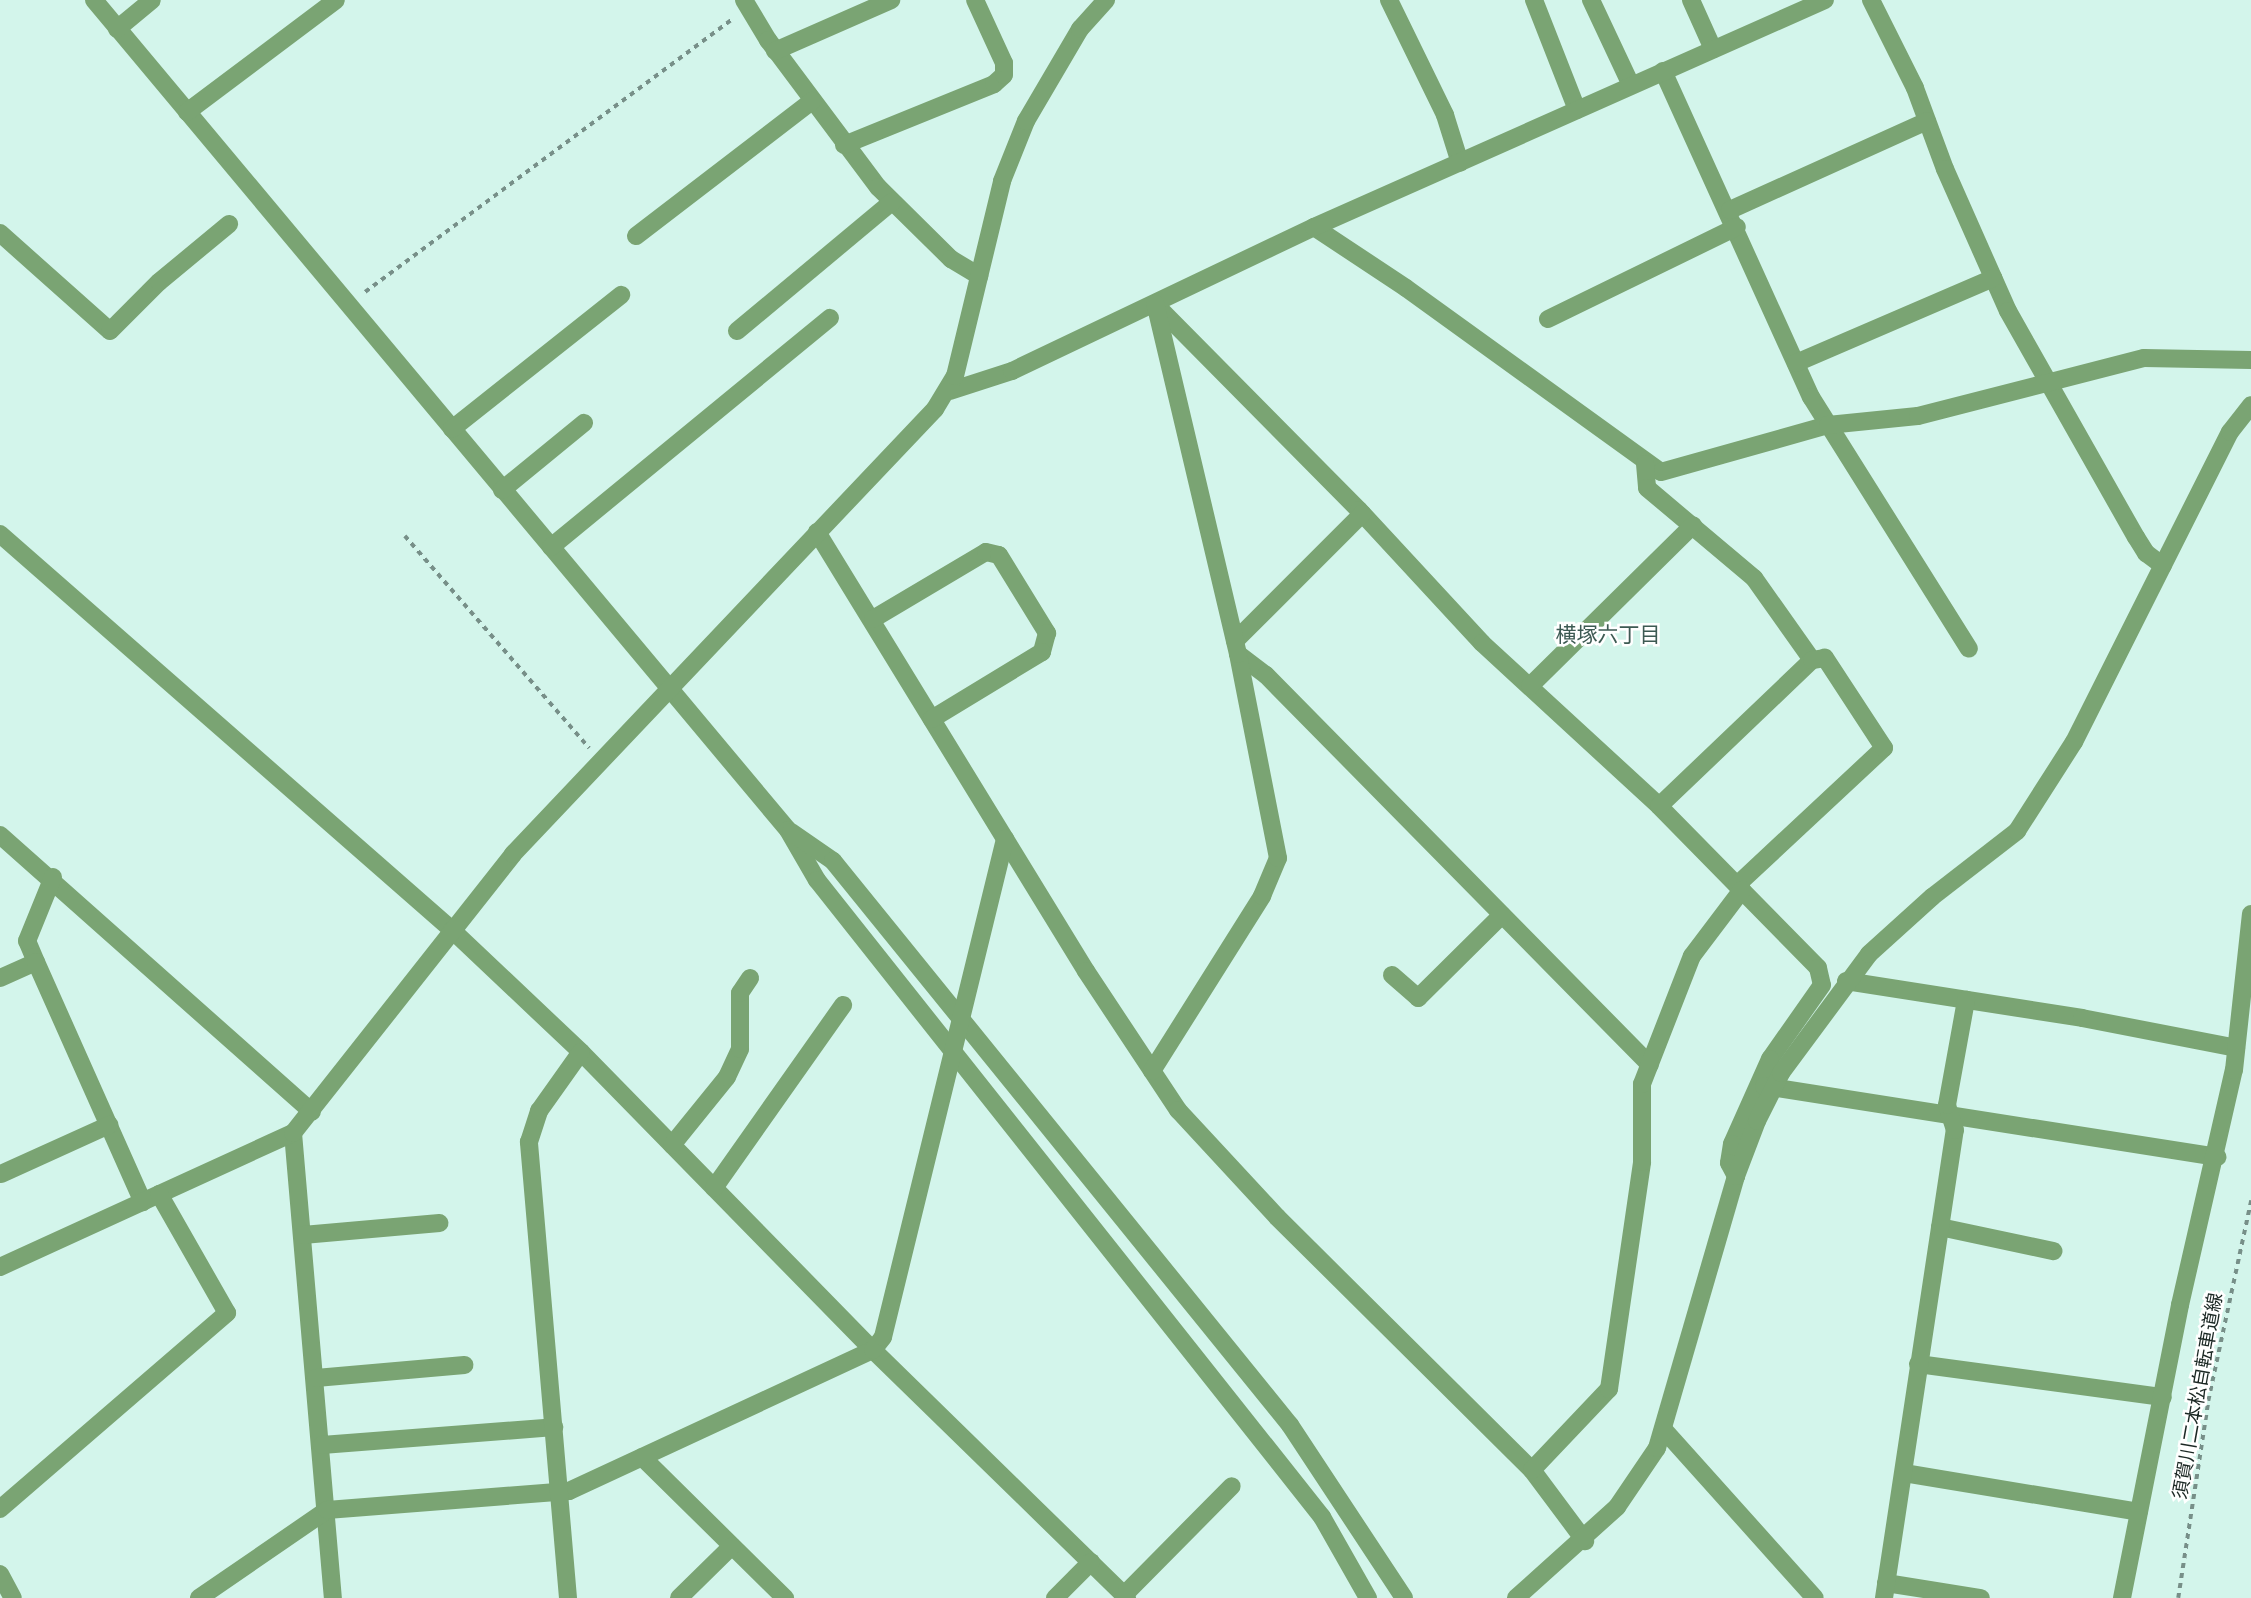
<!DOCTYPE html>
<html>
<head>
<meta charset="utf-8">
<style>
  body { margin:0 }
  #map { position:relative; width:2251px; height:1598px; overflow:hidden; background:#d3f5eb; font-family:"Space Grotesk","Noto Sans JP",sans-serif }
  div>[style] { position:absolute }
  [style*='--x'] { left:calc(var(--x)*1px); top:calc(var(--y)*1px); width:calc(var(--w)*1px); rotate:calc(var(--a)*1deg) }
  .path>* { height:3.5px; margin-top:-1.75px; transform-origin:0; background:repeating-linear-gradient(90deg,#778f88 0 5px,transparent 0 10px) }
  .minor>* { height:18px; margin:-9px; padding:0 9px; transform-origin:9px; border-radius:9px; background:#7aa473 }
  span { translate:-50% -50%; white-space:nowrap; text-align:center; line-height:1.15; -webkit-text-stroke:5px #fff; paint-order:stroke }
  .street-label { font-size:19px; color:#1b2824 }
  .neighbourhood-label { font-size:21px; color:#3d5a53 }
</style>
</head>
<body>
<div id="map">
  <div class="path">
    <div style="--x:365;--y:292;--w:457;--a:-36.6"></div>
    <div style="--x:405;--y:536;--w:281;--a:49"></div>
    <div style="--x:2178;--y:1598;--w:199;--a:-81.3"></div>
    <div style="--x:2208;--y:1401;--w:205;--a:-77.9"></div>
  </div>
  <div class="minor">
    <div style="--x:94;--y:0;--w:1082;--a:50.1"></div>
    <div style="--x:788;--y:830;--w:58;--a:59.9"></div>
    <div style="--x:817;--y:880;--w:813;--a:51.59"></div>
    <div style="--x:1322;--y:1517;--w:93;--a:60.4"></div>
    <div style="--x:744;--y:0;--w:47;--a:59"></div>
    <div style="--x:768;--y:40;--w:184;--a:53.2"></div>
    <div style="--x:878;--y:187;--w:103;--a:44.6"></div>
    <div style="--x:951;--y:259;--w:33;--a:31"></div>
    <div style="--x:1389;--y:0;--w:128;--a:64"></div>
    <div style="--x:1445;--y:115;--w:50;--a:72.6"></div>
    <div style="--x:1534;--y:0;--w:118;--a:68.6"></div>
    <div style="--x:1591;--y:0;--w:94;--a:64.8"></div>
    <div style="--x:1691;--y:0;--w:54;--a:65.8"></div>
    <div style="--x:1871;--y:0;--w:98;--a:63.4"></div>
    <div style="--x:1915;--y:88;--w:86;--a:69.7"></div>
    <div style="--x:1945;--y:169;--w:155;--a:66.1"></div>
    <div style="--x:2008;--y:311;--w:260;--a:60.5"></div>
    <div style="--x:2136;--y:537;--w:19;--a:58"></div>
    <div style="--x:2146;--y:553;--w:21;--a:37"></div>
    <div style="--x:117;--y:29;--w:45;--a:-39.6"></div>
    <div style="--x:775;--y:51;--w:127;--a:-23.7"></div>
    <div style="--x:1663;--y:71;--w:358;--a:65.6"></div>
    <div style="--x:1811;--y:397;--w:297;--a:57.9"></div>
    <div style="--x:187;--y:112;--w:186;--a:-36.9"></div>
    <div style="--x:844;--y:145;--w:162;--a:-22.1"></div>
    <div style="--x:994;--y:84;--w:13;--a:-42"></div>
    <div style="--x:1004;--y:75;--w:12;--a:-90"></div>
    <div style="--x:1004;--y:63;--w:69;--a:-114.7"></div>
    <div style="--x:1730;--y:210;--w:216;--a:-24.3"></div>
    <div style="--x:1314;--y:227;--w:110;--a:33.5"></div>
    <div style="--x:1406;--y:288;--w:314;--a:35.8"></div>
    <div style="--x:1661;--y:472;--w:173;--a:-15.7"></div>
    <div style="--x:1828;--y:425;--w:90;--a:-5.7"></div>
    <div style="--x:1918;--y:416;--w:233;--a:-14.4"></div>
    <div style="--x:2144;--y:358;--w:107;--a:1.1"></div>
    <div style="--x:0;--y:233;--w:147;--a:41.7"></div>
    <div style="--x:110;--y:331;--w:69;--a:-45"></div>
    <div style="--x:159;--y:282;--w:91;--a:-39.6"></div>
    <div style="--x:636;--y:236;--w:222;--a:-37.5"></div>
    <div style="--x:1155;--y:304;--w:290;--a:45.3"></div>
    <div style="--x:1359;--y:510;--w:181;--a:47.2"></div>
    <div style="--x:1482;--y:643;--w:241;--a:42.6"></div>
    <div style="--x:1659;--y:806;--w:227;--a:45.5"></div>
    <div style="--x:1818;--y:968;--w:17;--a:77"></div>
    <div style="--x:1822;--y:985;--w:90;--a:125.1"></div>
    <div style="--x:1770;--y:1059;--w:93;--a:114.1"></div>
    <div style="--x:1732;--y:1144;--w:19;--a:99"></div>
    <div style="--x:1729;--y:1163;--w:15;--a:62"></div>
    <div style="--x:1548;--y:319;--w:210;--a:-26"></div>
    <div style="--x:737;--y:331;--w:202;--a:-39.8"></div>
    <div style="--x:1796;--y:363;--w:215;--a:-23.3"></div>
    <div style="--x:950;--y:391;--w:65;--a:-17.9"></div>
    <div style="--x:1012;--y:371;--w:335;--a:-25.5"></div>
    <div style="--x:1314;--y:227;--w:559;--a:-23.95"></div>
    <div style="--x:452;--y:429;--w:216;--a:-38.4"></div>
    <div style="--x:1645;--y:464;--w:24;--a:85"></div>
    <div style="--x:1647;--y:488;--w:140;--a:40.1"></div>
    <div style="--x:1754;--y:578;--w:100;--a:54.7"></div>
    <div style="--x:1812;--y:660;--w:211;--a:136.3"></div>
    <div style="--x:502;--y:490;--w:106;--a:-39.3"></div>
    <div style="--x:817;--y:532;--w:515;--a:58.5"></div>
    <div style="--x:1086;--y:971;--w:167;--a:56.5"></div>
    <div style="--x:1178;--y:1110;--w:146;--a:47.2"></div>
    <div style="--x:1277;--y:1217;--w:359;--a:44.8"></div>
    <div style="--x:1532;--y:1470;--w:89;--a:53.3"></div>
    <div style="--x:0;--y:534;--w:601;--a:41.22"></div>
    <div style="--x:452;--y:930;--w:178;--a:43.4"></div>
    <div style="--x:581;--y:1052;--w:417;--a:45.6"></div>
    <div style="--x:873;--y:1350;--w:355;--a:44.3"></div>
    <div style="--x:551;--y:547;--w:361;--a:-39.4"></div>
    <div style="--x:873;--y:619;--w:131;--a:-30.7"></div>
    <div style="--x:986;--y:552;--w:13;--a:13"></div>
    <div style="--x:999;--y:555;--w:92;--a:58.4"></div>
    <div style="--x:1047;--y:633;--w:20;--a:105"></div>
    <div style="--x:1042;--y:652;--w:129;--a:148.7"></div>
    <div style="--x:1235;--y:641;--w:180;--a:-45"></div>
    <div style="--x:1238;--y:654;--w:35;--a:37"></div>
    <div style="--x:1266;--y:675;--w:547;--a:45.44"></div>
    <div style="--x:1530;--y:686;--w:229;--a:-44.6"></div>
    <div style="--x:791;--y:832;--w:51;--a:34.6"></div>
    <div style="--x:833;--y:861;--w:726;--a:50.98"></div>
    <div style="--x:1290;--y:1425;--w:207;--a:56.6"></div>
    <div style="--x:0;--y:835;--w:417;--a:41.6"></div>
    <div style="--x:1737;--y:885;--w:201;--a:-43"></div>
    <div style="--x:1884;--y:748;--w:108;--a:-123.2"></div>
    <div style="--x:1825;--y:658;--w:13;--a:171"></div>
    <div style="--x:36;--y:962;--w:23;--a:-113"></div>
    <div style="--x:27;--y:941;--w:69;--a:-67.9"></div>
    <div style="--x:1392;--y:975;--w:35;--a:41"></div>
    <div style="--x:1418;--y:998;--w:118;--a:-44.7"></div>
    <div style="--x:0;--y:978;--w:39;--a:-24"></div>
    <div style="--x:36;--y:962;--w:263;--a:66"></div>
    <div style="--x:1846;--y:981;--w:239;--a:8.9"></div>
    <div style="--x:2082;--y:1018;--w:157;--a:11"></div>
    <div style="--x:1152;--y:1071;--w:207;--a:-57.8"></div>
    <div style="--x:1262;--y:896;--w:41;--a:-67.2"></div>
    <div style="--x:1278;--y:858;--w:208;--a:-101.1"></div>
    <div style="--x:1238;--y:654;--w:360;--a:-103.3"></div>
    <div style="--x:1764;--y:1086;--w:459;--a:8.9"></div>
    <div style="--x:293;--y:1133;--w:467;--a:85.1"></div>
    <div style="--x:672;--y:1145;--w:87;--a:-51"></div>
    <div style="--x:727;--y:1077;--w:31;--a:-65"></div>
    <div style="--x:740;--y:1049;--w:56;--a:-90"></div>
    <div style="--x:740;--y:993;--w:18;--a:-56"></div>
    <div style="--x:1;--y:1174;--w:119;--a:-24.4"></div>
    <div style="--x:714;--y:1188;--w:224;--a:-54.8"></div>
    <div style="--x:1940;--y:1227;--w:116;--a:12"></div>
    <div style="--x:303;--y:1235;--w:137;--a:-5"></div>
    <div style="--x:0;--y:1267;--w:322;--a:-24.6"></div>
    <div style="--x:293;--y:1133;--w:355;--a:-51.7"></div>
    <div style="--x:513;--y:854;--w:613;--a:-46.52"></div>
    <div style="--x:935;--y:409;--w:39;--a:-59"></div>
    <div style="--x:955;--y:376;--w:201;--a:-76.4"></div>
    <div style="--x:1002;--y:181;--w:65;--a:-68.2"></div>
    <div style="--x:1026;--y:121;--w:107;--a:-59.6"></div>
    <div style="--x:1080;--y:29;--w:39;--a:-48"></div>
    <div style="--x:1918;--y:1364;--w:247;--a:7.7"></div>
    <div style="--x:316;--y:1378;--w:149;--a:-5"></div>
    <div style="--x:1665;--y:1431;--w:224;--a:48.1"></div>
    <div style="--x:322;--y:1445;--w:233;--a:-4.4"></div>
    <div style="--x:642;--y:1457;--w:201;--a:44.6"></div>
    <div style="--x:1532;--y:1470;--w:112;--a:-46.5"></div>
    <div style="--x:1609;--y:1389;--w:229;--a:-81.7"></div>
    <div style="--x:1642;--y:1162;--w:78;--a:-90"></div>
    <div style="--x:1642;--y:1084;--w:137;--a:-68.7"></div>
    <div style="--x:1692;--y:956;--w:83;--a:-52.9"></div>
    <div style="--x:1904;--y:1473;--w:238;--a:9.4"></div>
    <div style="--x:0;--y:1509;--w:300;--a:-40.8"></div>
    <div style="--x:227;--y:1313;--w:137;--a:-119.7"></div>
    <div style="--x:0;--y:1574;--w:27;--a:62"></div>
    <div style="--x:1886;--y:1583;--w:96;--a:9"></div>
    <div style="--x:1124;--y:1595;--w:153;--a:-45.3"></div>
    <div style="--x:199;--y:1598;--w:155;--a:-34.5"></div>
    <div style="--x:327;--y:1510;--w:243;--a:-4.5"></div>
    <div style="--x:569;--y:1491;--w:335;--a:-24.9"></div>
    <div style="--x:873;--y:1350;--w:16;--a:-52"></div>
    <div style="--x:883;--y:1337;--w:513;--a:-76.23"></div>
    <div style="--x:568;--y:1598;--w:458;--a:-94.9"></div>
    <div style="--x:529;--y:1142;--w:33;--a:-72"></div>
    <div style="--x:539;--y:1111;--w:72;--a:-54.6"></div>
    <div style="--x:679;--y:1598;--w:74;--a:-44.5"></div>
    <div style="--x:1055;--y:1598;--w:51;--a:-45"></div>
    <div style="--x:1516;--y:1598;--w:136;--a:-42"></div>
    <div style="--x:1617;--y:1507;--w:71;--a:-55.9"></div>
    <div style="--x:1657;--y:1448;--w:283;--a:-73.8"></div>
    <div style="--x:1736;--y:1176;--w:59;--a:-69.1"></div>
    <div style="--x:1757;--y:1121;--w:54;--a:-63.4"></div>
    <div style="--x:1781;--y:1073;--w:148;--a:-53.5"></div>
    <div style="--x:1869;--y:954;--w:85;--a:-42.1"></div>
    <div style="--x:1932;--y:897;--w:108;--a:-37.8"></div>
    <div style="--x:2017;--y:831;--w:106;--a:-57.4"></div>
    <div style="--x:2074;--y:742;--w:347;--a:-63.3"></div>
    <div style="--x:2230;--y:432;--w:34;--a:-52"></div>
    <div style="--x:1884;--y:1598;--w:473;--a:-81.4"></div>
    <div style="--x:1955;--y:1130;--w:26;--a:-108"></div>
    <div style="--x:1947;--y:1105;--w:107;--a:-79.7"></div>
    <div style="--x:2122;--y:1598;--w:299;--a:-78.8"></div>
    <div style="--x:2180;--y:1305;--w:241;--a:-77.1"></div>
    <div style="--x:2234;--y:1070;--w:157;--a:-83.8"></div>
  </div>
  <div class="street-label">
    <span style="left:2198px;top:1396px;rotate:-80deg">須賀川二本松自転車道線</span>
  </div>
  <div class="neighbourhood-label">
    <span style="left:1608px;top:635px">横塚六丁目</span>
  </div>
</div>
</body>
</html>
